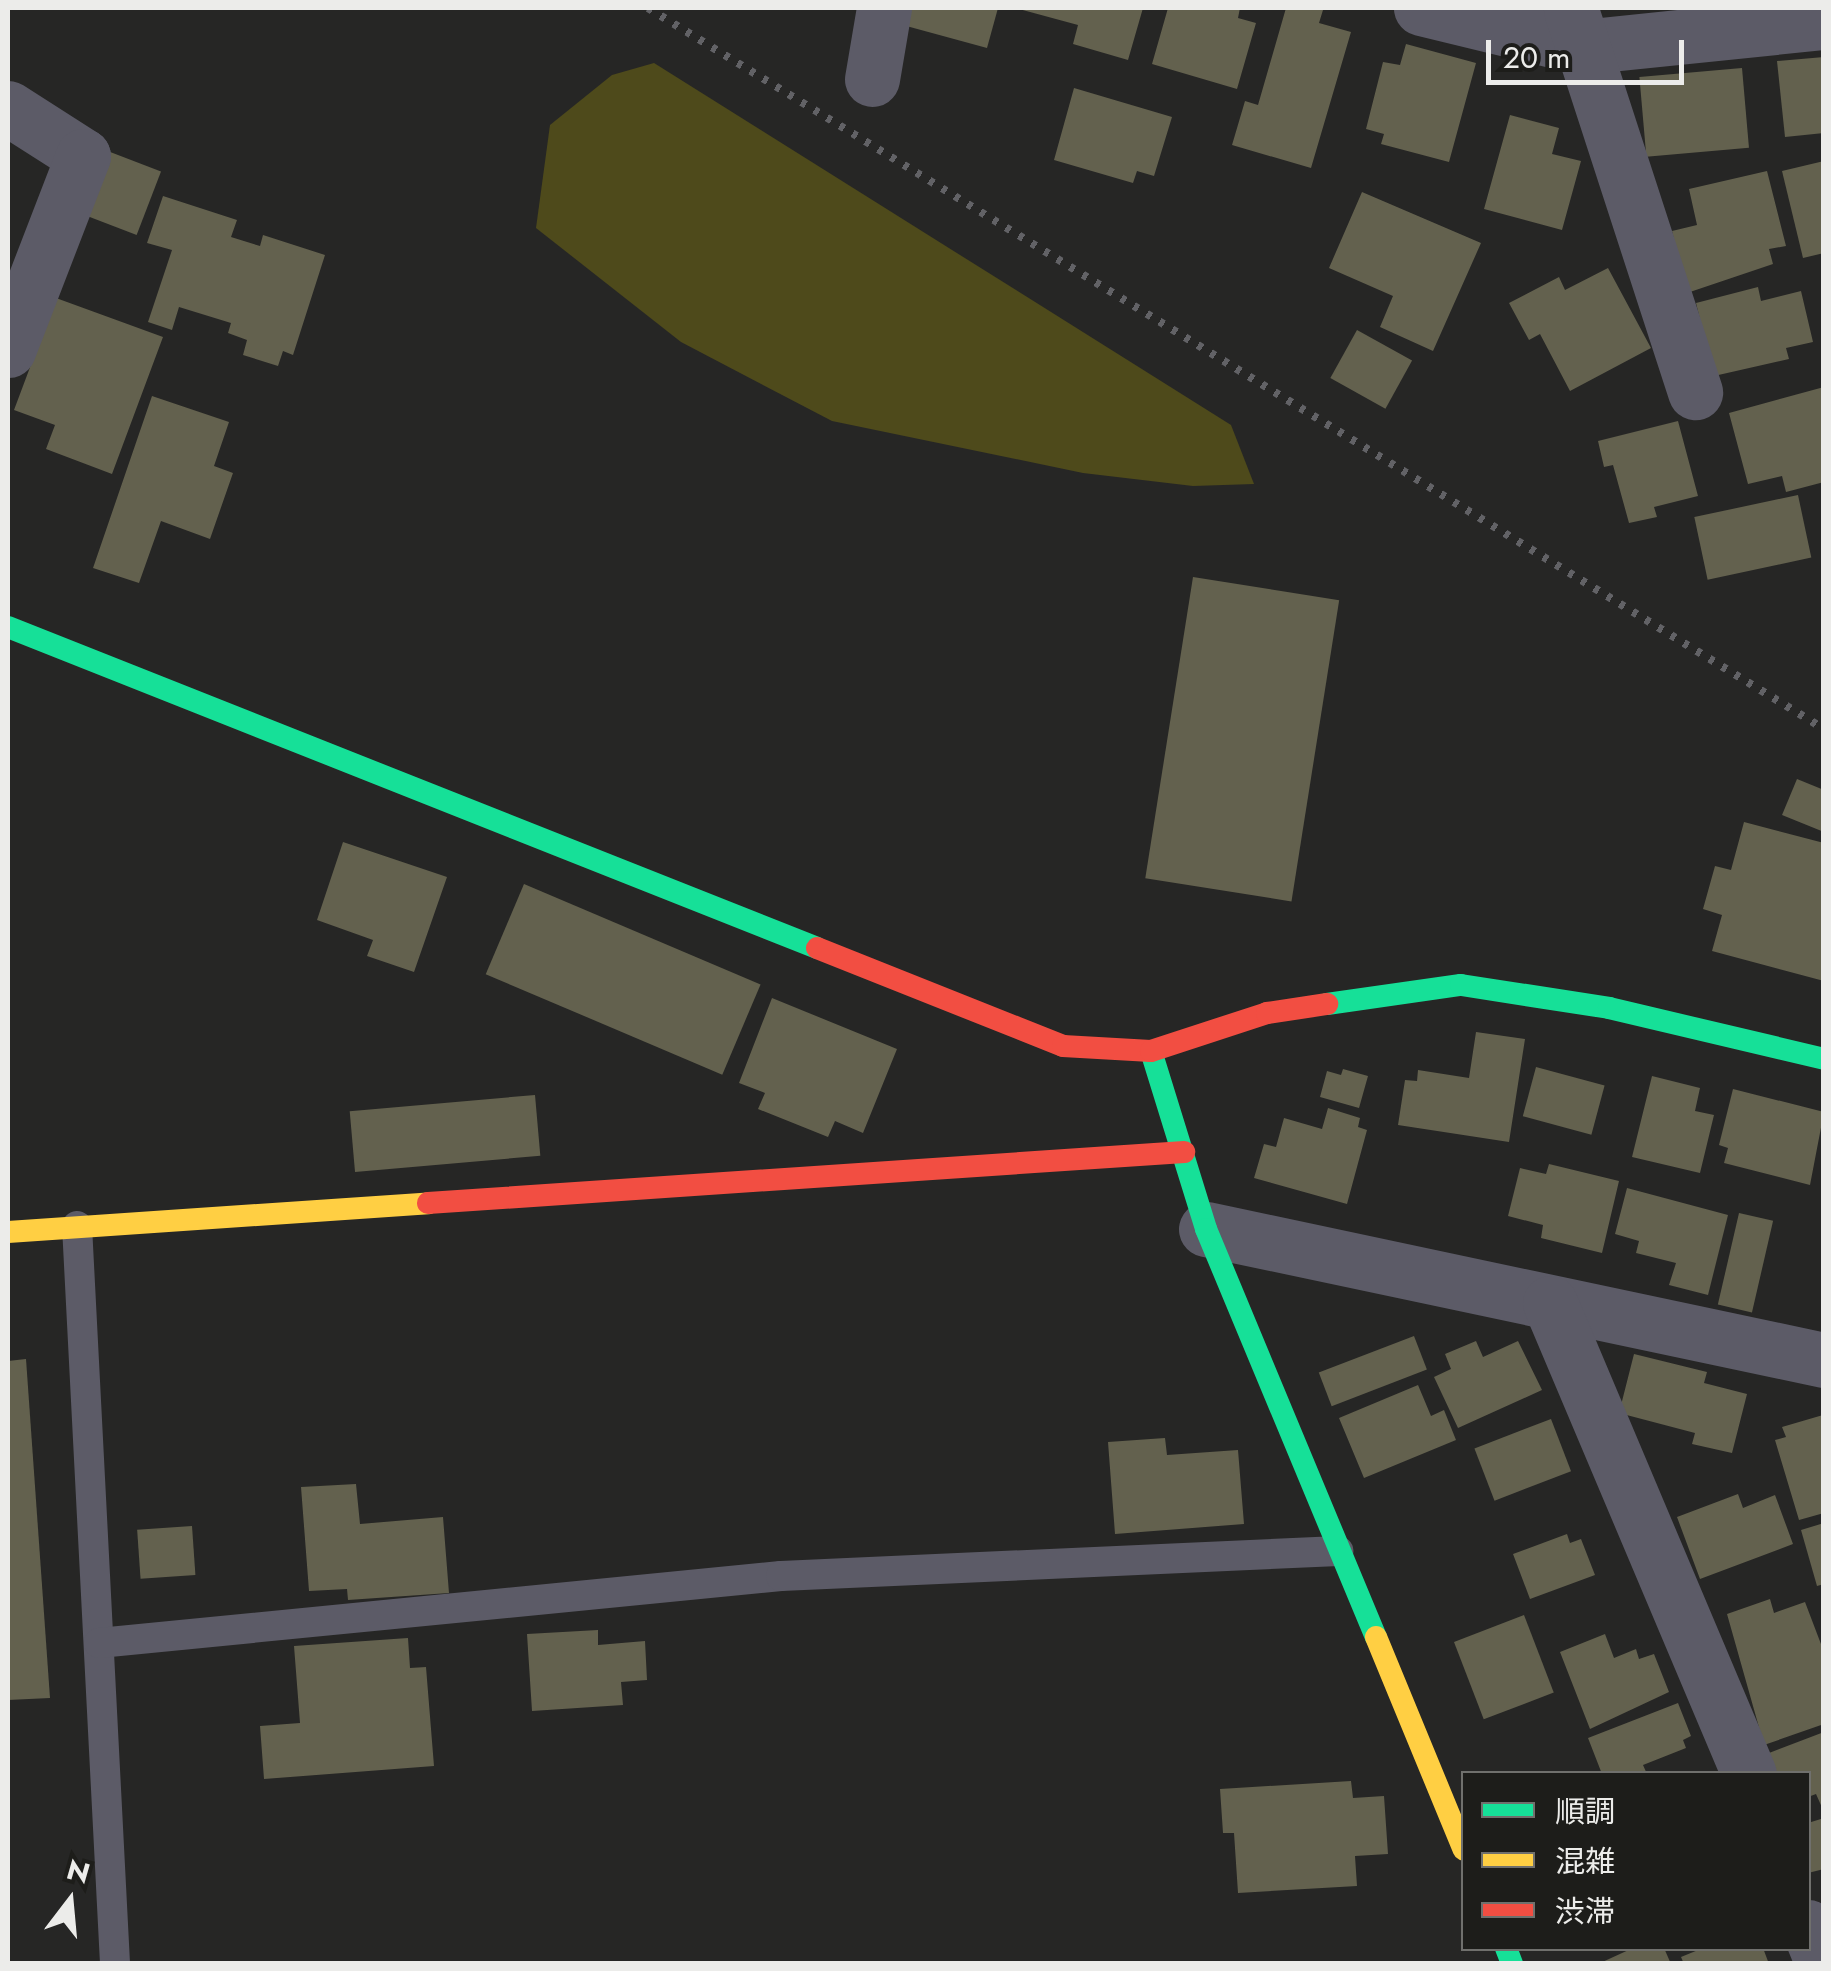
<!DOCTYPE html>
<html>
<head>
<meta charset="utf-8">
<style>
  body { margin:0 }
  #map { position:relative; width:1831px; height:1971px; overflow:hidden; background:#262625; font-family:Jost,"Noto Sans JP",sans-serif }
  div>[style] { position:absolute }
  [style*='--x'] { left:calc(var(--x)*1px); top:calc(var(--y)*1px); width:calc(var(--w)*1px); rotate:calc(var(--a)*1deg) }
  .forest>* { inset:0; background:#4e4a1b }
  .building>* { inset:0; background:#63614e; transform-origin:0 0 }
  .lane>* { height:30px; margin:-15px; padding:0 15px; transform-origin:15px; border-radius:15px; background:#5c5b67 }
  .street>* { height:55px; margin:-27.5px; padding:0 27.5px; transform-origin:27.5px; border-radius:27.5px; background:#5c5b67 }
  .fast>* { height:22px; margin:-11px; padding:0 11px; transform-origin:11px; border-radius:11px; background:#16e098 }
  .slow>* { height:22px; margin:-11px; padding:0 11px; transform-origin:11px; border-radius:11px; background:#ffcf43 }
  .jam>* { height:22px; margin:-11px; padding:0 11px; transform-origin:11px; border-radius:11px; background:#f24e42 }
  .rail>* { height:8px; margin-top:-4px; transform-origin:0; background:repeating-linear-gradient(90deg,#626266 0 5px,transparent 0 15px) }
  span { translate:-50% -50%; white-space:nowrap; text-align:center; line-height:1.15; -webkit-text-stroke:10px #1d1d1a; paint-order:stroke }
  .frame { position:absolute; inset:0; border:10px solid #ececea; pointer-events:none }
  .legend { position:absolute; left:1461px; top:1771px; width:350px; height:180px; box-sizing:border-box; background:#1d1d1a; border:2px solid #70706d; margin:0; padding:12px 18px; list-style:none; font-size:30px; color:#ececea }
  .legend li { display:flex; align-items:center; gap:20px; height:50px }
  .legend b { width:50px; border:2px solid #70706d }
  .north { position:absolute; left:20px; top:1851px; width:100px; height:100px; -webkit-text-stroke:8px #1d1d1a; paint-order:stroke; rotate:16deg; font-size:28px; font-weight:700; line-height:40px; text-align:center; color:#ececea }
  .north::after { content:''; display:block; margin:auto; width:35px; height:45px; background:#ececea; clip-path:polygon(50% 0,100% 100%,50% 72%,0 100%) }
  .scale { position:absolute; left:1486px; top:40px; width:198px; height:45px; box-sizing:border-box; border:5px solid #ececea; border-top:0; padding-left:12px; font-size:30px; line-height:35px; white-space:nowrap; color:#ececea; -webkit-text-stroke:8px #1d1d1a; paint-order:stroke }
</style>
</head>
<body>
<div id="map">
  <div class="forest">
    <div style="clip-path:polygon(654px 63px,1231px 425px,1254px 484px,1193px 486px,1083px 473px,832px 421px,681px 342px,536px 228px,550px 125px,612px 75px)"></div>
  </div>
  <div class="building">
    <div style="clip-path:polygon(904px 8px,998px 8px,987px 48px,899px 24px)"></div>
    <div style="clip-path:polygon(1143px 8px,1128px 60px,1073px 44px,1078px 25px,1019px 9px)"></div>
    <div style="clip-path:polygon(1168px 8px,1240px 8px,1238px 18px,1256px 23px,1237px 89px,1152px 64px)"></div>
    <div style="clip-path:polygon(1286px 8px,1323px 10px,1319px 23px,1351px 32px,1311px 168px,1232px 145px,1245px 101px,1258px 105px)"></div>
    <div style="clip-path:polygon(1406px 44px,1476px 63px,1449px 162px,1381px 144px,1384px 134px,1366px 129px,1383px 62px,1400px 65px)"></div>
    <div style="clip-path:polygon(1824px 57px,1824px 133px,1785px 137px,1777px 61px)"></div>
    <div style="left:1742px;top:68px;width:80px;height:103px;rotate:85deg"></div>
    <div style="clip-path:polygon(1074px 88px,1172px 117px,1154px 176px,1137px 171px,1133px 183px,1054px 160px)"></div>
    <div style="clip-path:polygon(1510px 115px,1559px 128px,1552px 154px,1581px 161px,1562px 230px,1484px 209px)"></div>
    <div style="left:105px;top:150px;width:60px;height:68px;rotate:21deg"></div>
    <div style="clip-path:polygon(1824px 161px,1824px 253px,1803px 258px,1782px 171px)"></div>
    <div style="clip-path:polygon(1767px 171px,1786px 246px,1769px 249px,1773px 264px,1687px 293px,1672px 231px,1697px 225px,1689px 189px)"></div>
    <div style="clip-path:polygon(1362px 192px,1481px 243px,1433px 351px,1380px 327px,1393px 296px,1329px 268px)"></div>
    <div style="clip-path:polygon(163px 196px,237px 220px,231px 237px,260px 246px,263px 235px,325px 255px,293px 355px,283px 351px,278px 366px,243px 355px,247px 340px,228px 333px,231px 323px,179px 307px,172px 330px,148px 322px,172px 250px,147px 243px)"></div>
    <div style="clip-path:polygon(1608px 268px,1651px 348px,1570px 391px,1540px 334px,1529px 340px,1509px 303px,1559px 277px,1565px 290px)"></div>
    <div style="clip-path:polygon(1758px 287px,1761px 301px,1801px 291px,1813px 342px,1786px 348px,1789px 359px,1714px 376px,1696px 303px)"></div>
    <div style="clip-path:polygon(56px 298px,163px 337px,112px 474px,46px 449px,55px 425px,14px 410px)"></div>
    <div style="left:1357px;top:330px;width:63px;height:55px;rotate:29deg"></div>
    <div style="clip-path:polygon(1824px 387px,1824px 482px,1786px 492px,1782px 476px,1748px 484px,1729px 413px)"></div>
    <div style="clip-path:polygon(152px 396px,229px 422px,214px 466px,233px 473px,210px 539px,161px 521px,139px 583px,93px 568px)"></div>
    <div style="clip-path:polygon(1678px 421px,1698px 496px,1654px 507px,1657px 517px,1629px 523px,1613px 465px,1604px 467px,1598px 441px)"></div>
    <div style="left:1798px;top:495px;width:64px;height:106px;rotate:78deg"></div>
    <div style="left:1193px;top:577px;width:148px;height:305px;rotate:9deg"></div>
    <div style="clip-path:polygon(1797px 779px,1824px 790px,1824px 832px,1782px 815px)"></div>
    <div style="clip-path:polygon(1744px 822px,1824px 843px,1824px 981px,1712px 951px,1722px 915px,1703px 909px,1715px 866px,1731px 870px)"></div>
    <div style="clip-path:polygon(343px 842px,447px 877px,414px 972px,367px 956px,373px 940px,317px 920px)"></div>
    <div style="left:524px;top:884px;width:257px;height:98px;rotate:23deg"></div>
    <div style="clip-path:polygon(772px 998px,897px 1049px,863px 1133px,835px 1121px,828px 1137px,758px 1109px,765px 1093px,739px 1083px)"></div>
    <div style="clip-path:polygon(1476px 1032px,1525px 1039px,1509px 1142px,1398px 1125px,1405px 1080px,1417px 1081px,1418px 1070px,1469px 1078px)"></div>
    <div style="left:1536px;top:1067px;width:71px;height:51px;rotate:15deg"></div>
    <div style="clip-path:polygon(1343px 1069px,1368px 1076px,1359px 1108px,1320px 1097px,1327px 1071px,1341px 1075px)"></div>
    <div style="clip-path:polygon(1652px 1076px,1700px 1088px,1695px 1111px,1714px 1115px,1700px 1173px,1632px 1157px)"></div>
    <div style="clip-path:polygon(1733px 1089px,1824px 1112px,1810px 1185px,1724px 1163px,1728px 1148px,1719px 1145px)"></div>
    <div style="left:535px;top:1095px;width:61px;height:186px;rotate:85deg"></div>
    <div style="clip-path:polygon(1328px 1108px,1360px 1118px,1358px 1127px,1367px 1130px,1347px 1204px,1254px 1178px,1264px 1144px,1276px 1147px,1284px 1118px,1322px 1129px)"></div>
    <div style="clip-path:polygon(1549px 1164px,1619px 1181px,1602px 1253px,1541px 1238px,1543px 1225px,1508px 1216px,1520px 1168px,1546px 1174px)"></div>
    <div style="clip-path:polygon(1627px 1188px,1728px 1215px,1708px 1295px,1669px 1285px,1676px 1263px,1636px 1253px,1639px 1241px,1615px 1234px)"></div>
    <div style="left:1739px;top:1213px;width:35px;height:94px;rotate:13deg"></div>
    <div style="left:1414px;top:1336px;width:36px;height:102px;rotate:69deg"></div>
    <div style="clip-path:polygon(1476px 1341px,1483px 1357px,1518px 1341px,1542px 1390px,1458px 1428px,1434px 1377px,1451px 1369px,1445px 1354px)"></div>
    <div style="clip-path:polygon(1634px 1354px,1707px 1372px,1704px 1383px,1747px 1394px,1732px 1453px,1692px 1444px,1695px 1433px,1619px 1413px)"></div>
    <div style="clip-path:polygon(26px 1359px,50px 1698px,8px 1700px,8px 1361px)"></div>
    <div style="clip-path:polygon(1418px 1385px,1431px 1416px,1444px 1410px,1456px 1440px,1364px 1478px,1339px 1418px)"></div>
    <div style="clip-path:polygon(1823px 1415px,1824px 1513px,1799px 1520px,1775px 1440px,1786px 1437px,1782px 1427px)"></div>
    <div style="left:1551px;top:1419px;width:56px;height:82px;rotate:69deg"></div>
    <div style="clip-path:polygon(1165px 1438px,1167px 1455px,1238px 1450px,1244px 1524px,1115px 1534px,1108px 1442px)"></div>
    <div style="clip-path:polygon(356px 1484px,360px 1524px,443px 1517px,449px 1593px,348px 1600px,347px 1589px,309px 1591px,301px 1487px)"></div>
    <div style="clip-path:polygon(1738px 1494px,1743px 1508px,1775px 1495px,1793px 1544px,1700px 1579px,1677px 1517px)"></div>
    <div style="clip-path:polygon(1824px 1523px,1824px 1584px,1817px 1586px,1801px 1530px)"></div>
    <div style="left:192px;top:1526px;width:49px;height:55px;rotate:86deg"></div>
    <div style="clip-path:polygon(1567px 1534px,1570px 1543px,1581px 1539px,1595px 1575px,1530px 1599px,1513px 1554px)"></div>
    <div style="clip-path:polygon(1770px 1599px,1774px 1613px,1805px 1602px,1824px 1652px,1824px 1724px,1764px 1745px,1727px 1614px)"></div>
    <div style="left:1524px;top:1615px;width:83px;height:75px;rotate:69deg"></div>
    <div style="clip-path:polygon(598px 1630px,598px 1645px,645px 1641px,647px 1680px,621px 1682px,623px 1705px,532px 1711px,527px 1634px)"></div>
    <div style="clip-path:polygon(1605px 1634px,1614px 1658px,1636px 1649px,1639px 1659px,1654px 1654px,1669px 1692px,1590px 1729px,1560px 1652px)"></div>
    <div style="clip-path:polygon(408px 1638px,410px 1668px,426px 1667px,434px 1766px,264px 1779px,260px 1726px,300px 1723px,294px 1646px)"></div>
    <div style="clip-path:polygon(1678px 1703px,1691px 1736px,1683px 1740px,1686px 1748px,1643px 1765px,1647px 1774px,1602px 1774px,1588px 1738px)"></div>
    <div style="clip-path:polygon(1824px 1732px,1824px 1812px,1816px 1794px,1808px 1797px,1808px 1774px,1777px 1774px,1769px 1753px)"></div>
    <div style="clip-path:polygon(1351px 1781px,1353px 1798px,1384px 1796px,1388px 1854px,1355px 1856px,1357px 1886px,1238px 1893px,1234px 1833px,1223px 1833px,1220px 1789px)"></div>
    <div style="clip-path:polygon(1824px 1818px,1824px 1869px,1808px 1873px,1808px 1823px)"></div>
    <div style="clip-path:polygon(1633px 1948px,1664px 1948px,1671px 1964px,1598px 1964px)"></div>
    <div style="clip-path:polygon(1703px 1948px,1763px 1948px,1769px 1964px,1684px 1964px,1681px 1957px)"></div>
  </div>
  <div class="lane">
    <div style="--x:77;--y:1226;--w:739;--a:87.05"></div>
    <div style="--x:99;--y:1643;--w:685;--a:-5.61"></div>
    <div style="--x:781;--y:1576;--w:558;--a:-2.57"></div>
  </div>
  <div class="street">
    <div style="--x:1421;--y:8;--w:165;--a:13.7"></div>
    <div style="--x:1581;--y:47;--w:244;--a:-5.9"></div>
    <div style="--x:1571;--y:10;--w:402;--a:72"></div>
    <div style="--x:872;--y:79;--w:72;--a:-80.4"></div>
    <div style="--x:8;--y:108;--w:89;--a:32.6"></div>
    <div style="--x:83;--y:156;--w:208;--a:111.1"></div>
    <div style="--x:1206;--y:1229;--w:632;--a:11.97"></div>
    <div style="--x:1550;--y:1303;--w:511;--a:67.1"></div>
    <div style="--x:1808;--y:1927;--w:40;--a:68"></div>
  </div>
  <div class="fast">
    <div style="--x:8;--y:627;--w:870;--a:21.64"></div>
    <div style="--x:1327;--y:1004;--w:135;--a:-8.1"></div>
    <div style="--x:1461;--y:985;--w:150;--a:8.8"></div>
    <div style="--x:1609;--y:1008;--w:221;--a:13.3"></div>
    <div style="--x:1151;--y:1051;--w:186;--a:72.8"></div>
    <div style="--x:1206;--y:1229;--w:442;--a:67.4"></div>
    <div style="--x:1506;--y:1948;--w:17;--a:69"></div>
  </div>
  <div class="slow">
    <div style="--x:8;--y:1232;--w:421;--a:-3.9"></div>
    <div style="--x:1376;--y:1637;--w:230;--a:67.6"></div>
  </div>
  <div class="jam">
    <div style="--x:817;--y:948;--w:265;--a:21.7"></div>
    <div style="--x:1063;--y:1046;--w:88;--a:3.3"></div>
    <div style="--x:1151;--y:1051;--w:122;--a:-18.1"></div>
    <div style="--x:1267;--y:1013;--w:61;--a:-8.5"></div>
    <div style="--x:428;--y:1203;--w:758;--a:-3.86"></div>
  </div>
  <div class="rail">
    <div style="--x:648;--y:8;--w:1379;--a:31.51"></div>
  </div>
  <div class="frame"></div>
  <ul class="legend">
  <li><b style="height:12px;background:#16e098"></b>順調</li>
  <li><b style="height:12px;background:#ffcf43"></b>混雑</li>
  <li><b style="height:12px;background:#f24e42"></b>渋滞</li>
  </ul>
  <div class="north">N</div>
  <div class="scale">20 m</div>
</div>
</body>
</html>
